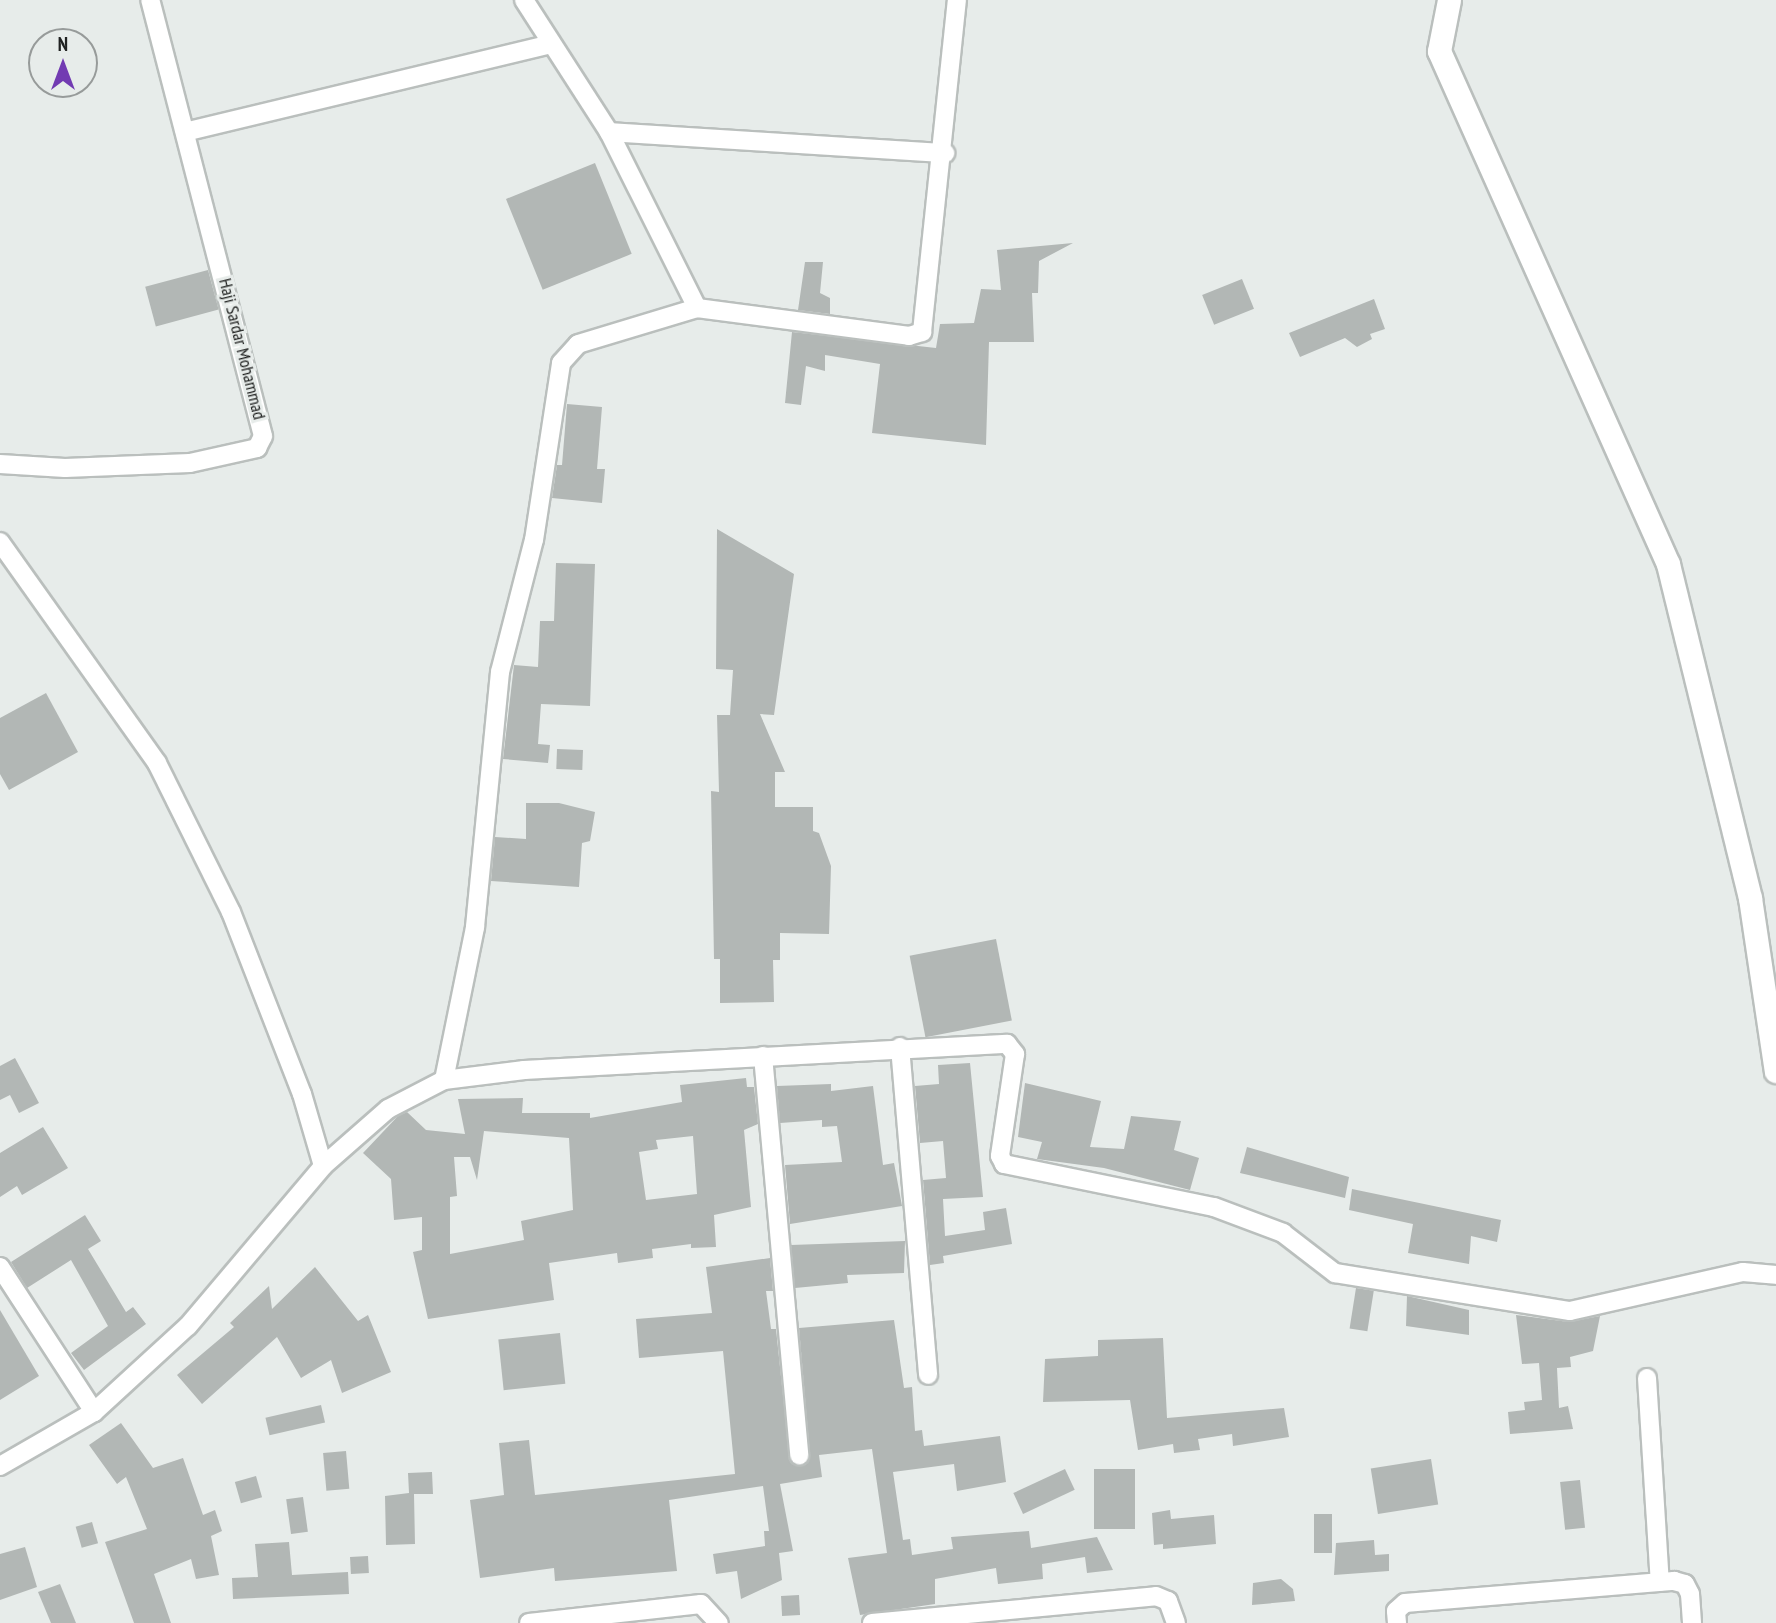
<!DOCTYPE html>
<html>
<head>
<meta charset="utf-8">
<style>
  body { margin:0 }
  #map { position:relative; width:1776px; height:1623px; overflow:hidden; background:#e7ecea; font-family:"PT Sans Narrow",sans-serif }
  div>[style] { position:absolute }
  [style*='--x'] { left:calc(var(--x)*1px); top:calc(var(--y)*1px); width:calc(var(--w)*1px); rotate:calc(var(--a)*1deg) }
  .building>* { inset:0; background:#b2b7b5; transform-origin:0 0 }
  .roads { filter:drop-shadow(2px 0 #babfbd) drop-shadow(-2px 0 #babfbd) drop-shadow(0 2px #babfbd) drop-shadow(0 -2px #babfbd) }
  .minor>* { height:18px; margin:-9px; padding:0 9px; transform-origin:9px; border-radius:9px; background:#fff }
  .tertiary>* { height:23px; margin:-11.5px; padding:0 11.5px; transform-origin:11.5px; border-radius:11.5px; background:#fff }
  span { translate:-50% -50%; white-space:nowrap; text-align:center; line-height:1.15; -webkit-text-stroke:6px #e7ecea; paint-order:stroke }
  .street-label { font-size:18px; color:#202221 }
  .north { position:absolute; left:28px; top:28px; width:70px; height:70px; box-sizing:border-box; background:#e7ecea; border:2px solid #979b9a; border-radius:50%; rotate:0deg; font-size:19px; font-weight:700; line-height:28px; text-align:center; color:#202221 }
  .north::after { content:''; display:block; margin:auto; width:24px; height:32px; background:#723bb2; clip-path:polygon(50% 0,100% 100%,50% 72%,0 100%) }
</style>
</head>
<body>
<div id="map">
  <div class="building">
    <div style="left:595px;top:163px;width:98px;height:96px;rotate:68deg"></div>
    <div style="clip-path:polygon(1073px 243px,1039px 261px,1038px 293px,1032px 293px,1034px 342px,989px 342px,986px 445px,872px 433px,880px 364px,825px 355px,825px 371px,806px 366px,801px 405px,785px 403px,792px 332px,936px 348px,940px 324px,974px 323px,981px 289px,1001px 290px,997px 250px)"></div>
    <div style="clip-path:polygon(805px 262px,823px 262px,820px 293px,830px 298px,830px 314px,798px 310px)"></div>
    <div style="left:208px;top:270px;width:41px;height:65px;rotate:75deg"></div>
    <div style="left:1242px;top:279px;width:32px;height:43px;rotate:68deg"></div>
    <div style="clip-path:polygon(1374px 299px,1385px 329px,1370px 334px,1372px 339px,1357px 347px,1345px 338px,1300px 357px,1289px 333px)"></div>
    <div style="clip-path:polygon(567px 404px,602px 407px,597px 469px,605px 469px,602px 503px,552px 498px,557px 465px,562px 465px)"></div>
    <div style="clip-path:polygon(717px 529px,794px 574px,774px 715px,760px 714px,785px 772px,775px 772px,775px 807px,813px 807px,813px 831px,819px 833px,831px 866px,829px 934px,780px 933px,780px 960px,773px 960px,774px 1002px,720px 1003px,720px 959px,714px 959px,711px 791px,719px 792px,717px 715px,730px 715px,733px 670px,716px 669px)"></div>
    <div style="clip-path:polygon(556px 563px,595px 564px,590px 706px,541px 704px,538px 744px,550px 745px,548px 763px,503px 759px,514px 665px,538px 667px,540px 621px,554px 621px)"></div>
    <div style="clip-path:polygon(46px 693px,78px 752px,9px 790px,0 774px,0 718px)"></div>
    <div style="left:557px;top:749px;width:26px;height:20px;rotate:2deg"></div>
    <div style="clip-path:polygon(526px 803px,559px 803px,595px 812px,590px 841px,582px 843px,579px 887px,491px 881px,495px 837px,526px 839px)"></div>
    <div style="left:996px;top:939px;width:83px;height:88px;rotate:79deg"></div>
    <div style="clip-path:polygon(15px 1058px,39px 1103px,19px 1113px,10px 1095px,0 1100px,0 1066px)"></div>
    <div style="clip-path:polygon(970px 1063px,983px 1197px,943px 1199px,945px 1236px,985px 1230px,983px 1212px,1006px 1208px,1012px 1244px,943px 1256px,944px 1263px,930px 1265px,923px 1180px,946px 1178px,943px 1141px,920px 1143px,915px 1086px,939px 1084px,938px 1065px)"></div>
    <div style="clip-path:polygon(evenodd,746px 1078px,747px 1087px,754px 1087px,758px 1124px,744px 1130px,751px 1207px,714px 1215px,716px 1247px,691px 1248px,691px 1244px,652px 1249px,653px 1258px,618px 1263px,617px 1253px,549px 1263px,554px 1300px,428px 1319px,413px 1252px,422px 1250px,422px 1217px,394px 1220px,391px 1179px,363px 1153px,398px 1116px,407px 1112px,426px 1130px,465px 1134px,458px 1099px,523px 1098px,522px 1113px,590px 1113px,590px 1118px,682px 1102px,680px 1085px,746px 1078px,484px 1131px,569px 1138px,573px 1210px,521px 1221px,524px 1240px,450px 1254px,450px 1197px,457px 1196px,454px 1157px,470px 1157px,477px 1180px,484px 1131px,746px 1078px,693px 1136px,697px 1194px,646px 1200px,639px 1152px,658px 1149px,656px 1140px,693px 1136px)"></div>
    <div style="clip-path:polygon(1025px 1083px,1101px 1101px,1090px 1147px,1124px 1149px,1131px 1116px,1181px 1121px,1174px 1150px,1199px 1158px,1190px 1190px,1104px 1168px,1037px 1159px,1042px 1142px,1018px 1137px)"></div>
    <div style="clip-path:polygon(831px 1084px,831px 1091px,873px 1086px,883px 1165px,894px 1163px,902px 1206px,790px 1224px,785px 1165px,842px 1162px,837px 1126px,822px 1127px,822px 1120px,780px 1123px,777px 1086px)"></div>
    <div style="clip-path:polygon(43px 1127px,68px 1168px,22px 1195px,17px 1186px,0 1197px,0 1153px)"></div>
    <div style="clip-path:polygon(1247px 1147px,1349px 1177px,1345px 1198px,1240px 1173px)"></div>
    <div style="clip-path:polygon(1352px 1189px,1501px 1220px,1497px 1242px,1471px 1236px,1469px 1264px,1408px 1253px,1413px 1224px,1349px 1210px)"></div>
    <div style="clip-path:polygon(85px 1215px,101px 1241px,88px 1249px,126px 1312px,133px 1307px,146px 1324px,84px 1370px,71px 1353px,108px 1326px,71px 1260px,27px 1288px,11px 1262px)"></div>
    <div style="clip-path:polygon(905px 1241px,904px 1273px,847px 1275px,848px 1283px,795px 1288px,791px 1245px)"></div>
    <div style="clip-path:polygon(770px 1258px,773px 1291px,766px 1291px,771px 1329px,776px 1329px,790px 1462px,801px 1466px,810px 1455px,799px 1328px,894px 1320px,904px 1388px,912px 1387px,915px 1431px,922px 1430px,924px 1446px,1000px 1436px,1006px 1482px,957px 1491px,954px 1464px,893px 1472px,903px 1540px,910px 1539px,912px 1555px,953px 1549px,951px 1537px,1029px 1531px,1031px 1548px,1097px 1537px,1113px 1570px,1087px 1573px,1085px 1557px,1042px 1564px,1043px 1579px,998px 1584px,996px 1568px,935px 1579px,935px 1604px,860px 1615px,848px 1558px,887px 1553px,872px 1449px,819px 1455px,822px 1477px,780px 1484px,793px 1551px,779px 1553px,782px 1580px,741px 1599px,737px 1571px,716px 1574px,713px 1554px,765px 1546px,764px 1531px,769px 1531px,763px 1486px,669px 1500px,677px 1571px,555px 1581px,554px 1568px,480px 1578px,470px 1500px,504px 1495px,499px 1443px,529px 1440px,535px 1495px,735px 1474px,723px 1351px,639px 1358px,636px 1319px,712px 1313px,706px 1267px)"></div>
    <div style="clip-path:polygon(315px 1267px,358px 1321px,368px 1315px,391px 1372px,342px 1393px,331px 1360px,301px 1378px,277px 1337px,202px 1404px,177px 1375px,234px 1327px,230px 1323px,269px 1286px,272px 1309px)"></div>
    <div style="left:1356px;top:1288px;width:18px;height:41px;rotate:9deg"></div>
    <div style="clip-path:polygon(1407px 1296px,1469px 1310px,1469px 1335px,1406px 1326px)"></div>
    <div style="clip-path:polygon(0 1310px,39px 1376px,0 1400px)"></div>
    <div style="clip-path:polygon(1516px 1315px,1569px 1322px,1600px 1316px,1593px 1351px,1570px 1357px,1571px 1367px,1557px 1368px,1559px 1408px,1568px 1406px,1573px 1429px,1510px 1434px,1508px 1412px,1525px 1410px,1524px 1402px,1542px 1400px,1539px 1363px,1522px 1364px)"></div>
    <div style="left:560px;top:1333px;width:51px;height:62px;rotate:84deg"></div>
    <div style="clip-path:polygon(1163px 1338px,1167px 1418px,1284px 1408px,1289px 1437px,1233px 1446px,1232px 1434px,1198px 1439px,1200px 1450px,1174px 1453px,1173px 1444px,1138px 1450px,1130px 1400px,1043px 1402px,1045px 1359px,1098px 1356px,1098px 1340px)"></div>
    <div style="left:321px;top:1405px;width:18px;height:57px;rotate:77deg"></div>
    <div style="clip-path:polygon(121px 1423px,153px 1468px,183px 1458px,203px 1515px,215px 1510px,222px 1531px,211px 1536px,219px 1575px,196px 1579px,191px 1559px,154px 1574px,171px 1623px,134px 1623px,105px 1542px,147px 1529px,126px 1477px,117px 1484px,89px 1445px)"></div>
    <div style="left:346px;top:1451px;width:38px;height:23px;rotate:85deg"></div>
    <div style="left:1431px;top:1459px;width:46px;height:61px;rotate:81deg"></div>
    <div style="left:1065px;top:1469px;width:23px;height:57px;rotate:65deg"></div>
    <div style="left:1135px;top:1469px;width:60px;height:41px;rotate:90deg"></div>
    <div style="clip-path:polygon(432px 1472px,433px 1494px,414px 1494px,415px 1544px,386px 1545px,385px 1496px,409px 1493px,408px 1473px)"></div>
    <div style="left:256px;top:1476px;width:22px;height:22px;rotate:74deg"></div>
    <div style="left:1580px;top:1480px;width:48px;height:20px;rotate:84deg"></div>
    <div style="left:303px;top:1497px;width:35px;height:17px;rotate:82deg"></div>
    <div style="clip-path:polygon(1170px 1510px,1171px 1519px,1214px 1515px,1216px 1544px,1163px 1549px,1163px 1544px,1154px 1545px,1152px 1513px)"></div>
    <div style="left:1314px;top:1514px;width:18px;height:39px"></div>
    <div style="left:92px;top:1522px;width:22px;height:17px;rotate:74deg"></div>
    <div style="clip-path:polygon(1374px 1540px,1375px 1555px,1389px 1554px,1389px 1571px,1334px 1575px,1336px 1543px)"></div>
    <div style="clip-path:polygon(289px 1542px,292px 1575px,348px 1572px,349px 1594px,233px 1599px,232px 1578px,258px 1577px,255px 1544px)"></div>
    <div style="clip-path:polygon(25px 1547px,37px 1587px,0 1600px,0 1554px)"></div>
    <div style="left:368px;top:1556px;width:17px;height:18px;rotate:87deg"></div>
    <div style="clip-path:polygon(1281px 1579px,1293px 1589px,1295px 1601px,1252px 1605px,1253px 1583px)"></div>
    <div style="clip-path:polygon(60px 1584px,76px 1623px,51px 1623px,38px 1592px)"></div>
    <div style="left:799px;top:1595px;width:20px;height:18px;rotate:87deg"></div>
  </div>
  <div class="roads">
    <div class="minor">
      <div style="--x:524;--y:0;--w:157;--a:57.2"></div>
      <div style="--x:609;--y:132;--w:197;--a:63.4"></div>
      <div style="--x:185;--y:132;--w:373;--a:-13.5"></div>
      <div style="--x:609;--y:132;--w:337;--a:3.6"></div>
      <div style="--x:0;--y:464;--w:65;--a:3.5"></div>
      <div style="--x:65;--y:468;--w:125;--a:-2.3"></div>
      <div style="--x:190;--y:463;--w:69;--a:-12.6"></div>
      <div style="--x:257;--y:448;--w:13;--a:-63"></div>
      <div style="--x:263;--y:436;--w:450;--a:-104.5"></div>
      <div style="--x:0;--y:542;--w:271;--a:54.6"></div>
      <div style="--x:157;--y:763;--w:166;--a:63.6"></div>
      <div style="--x:231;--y:912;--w:195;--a:68.7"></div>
      <div style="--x:302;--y:1094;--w:75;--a:73.7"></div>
      <div style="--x:900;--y:1047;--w:329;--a:85.1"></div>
      <div style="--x:763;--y:1056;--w:401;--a:84.8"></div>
      <div style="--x:444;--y:1080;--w:156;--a:-78.5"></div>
      <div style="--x:475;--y:927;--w:256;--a:-84.4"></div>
      <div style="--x:500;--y:672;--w:136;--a:-75.6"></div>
      <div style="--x:534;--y:540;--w:179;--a:-81.3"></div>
      <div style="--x:561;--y:363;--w:25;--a:-48"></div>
      <div style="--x:578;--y:344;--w:124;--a:-16.8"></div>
      <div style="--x:697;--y:308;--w:214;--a:7.5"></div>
      <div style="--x:909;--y:336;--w:14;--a:-17"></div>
      <div style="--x:922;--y:332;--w:334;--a:-84"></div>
      <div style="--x:0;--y:1267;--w:173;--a:57"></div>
      <div style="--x:1647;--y:1378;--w:204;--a:86.4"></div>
      <div style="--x:0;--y:1466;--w:108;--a:-29.9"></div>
      <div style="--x:94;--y:1412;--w:127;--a:-42.5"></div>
      <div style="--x:188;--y:1326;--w:209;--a:-49.8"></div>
      <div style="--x:323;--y:1166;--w:86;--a:-41.2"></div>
      <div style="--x:388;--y:1109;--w:63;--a:-27.4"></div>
      <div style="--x:444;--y:1080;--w:81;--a:-7.1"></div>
      <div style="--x:524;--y:1070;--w:484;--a:-3.1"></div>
      <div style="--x:1007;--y:1044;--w:13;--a:51"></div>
      <div style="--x:1015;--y:1054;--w:103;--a:98.4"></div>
      <div style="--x:1000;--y:1156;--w:9;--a:63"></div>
      <div style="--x:1004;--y:1164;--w:214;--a:11.6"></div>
      <div style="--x:1214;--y:1207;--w:74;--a:20.6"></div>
      <div style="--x:1283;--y:1233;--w:66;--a:37.6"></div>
      <div style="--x:1335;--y:1273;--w:238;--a:9.2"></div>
      <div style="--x:1570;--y:1311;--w:177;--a:-12.7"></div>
      <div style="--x:1743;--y:1272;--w:33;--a:5"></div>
      <div style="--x:529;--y:1623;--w:173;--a:-6.3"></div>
      <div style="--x:701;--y:1604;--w:26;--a:47"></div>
      <div style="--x:872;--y:1623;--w:285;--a:-5.4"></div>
      <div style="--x:1156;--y:1596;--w:13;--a:23"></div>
      <div style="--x:1168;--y:1601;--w:23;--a:70"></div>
      <div style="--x:1397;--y:1623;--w:12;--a:-95"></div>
      <div style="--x:1396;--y:1611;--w:12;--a:-42"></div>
      <div style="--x:1405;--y:1603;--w:270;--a:-4.7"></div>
      <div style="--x:1674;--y:1581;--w:11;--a:15"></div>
      <div style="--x:1685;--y:1584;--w:11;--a:63"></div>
      <div style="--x:1690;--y:1594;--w:29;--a:86"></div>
    </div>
    <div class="tertiary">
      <div style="--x:1449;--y:0;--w:52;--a:101.1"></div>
      <div style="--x:1439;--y:51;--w:562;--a:65.94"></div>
      <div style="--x:1668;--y:564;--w:344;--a:76.2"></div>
      <div style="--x:1750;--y:898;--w:175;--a:81.5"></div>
    </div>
  </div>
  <div class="street-label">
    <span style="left:242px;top:349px;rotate:76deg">Haji Sardar Mohammad</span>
  </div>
  <div class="north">N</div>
</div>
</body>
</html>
